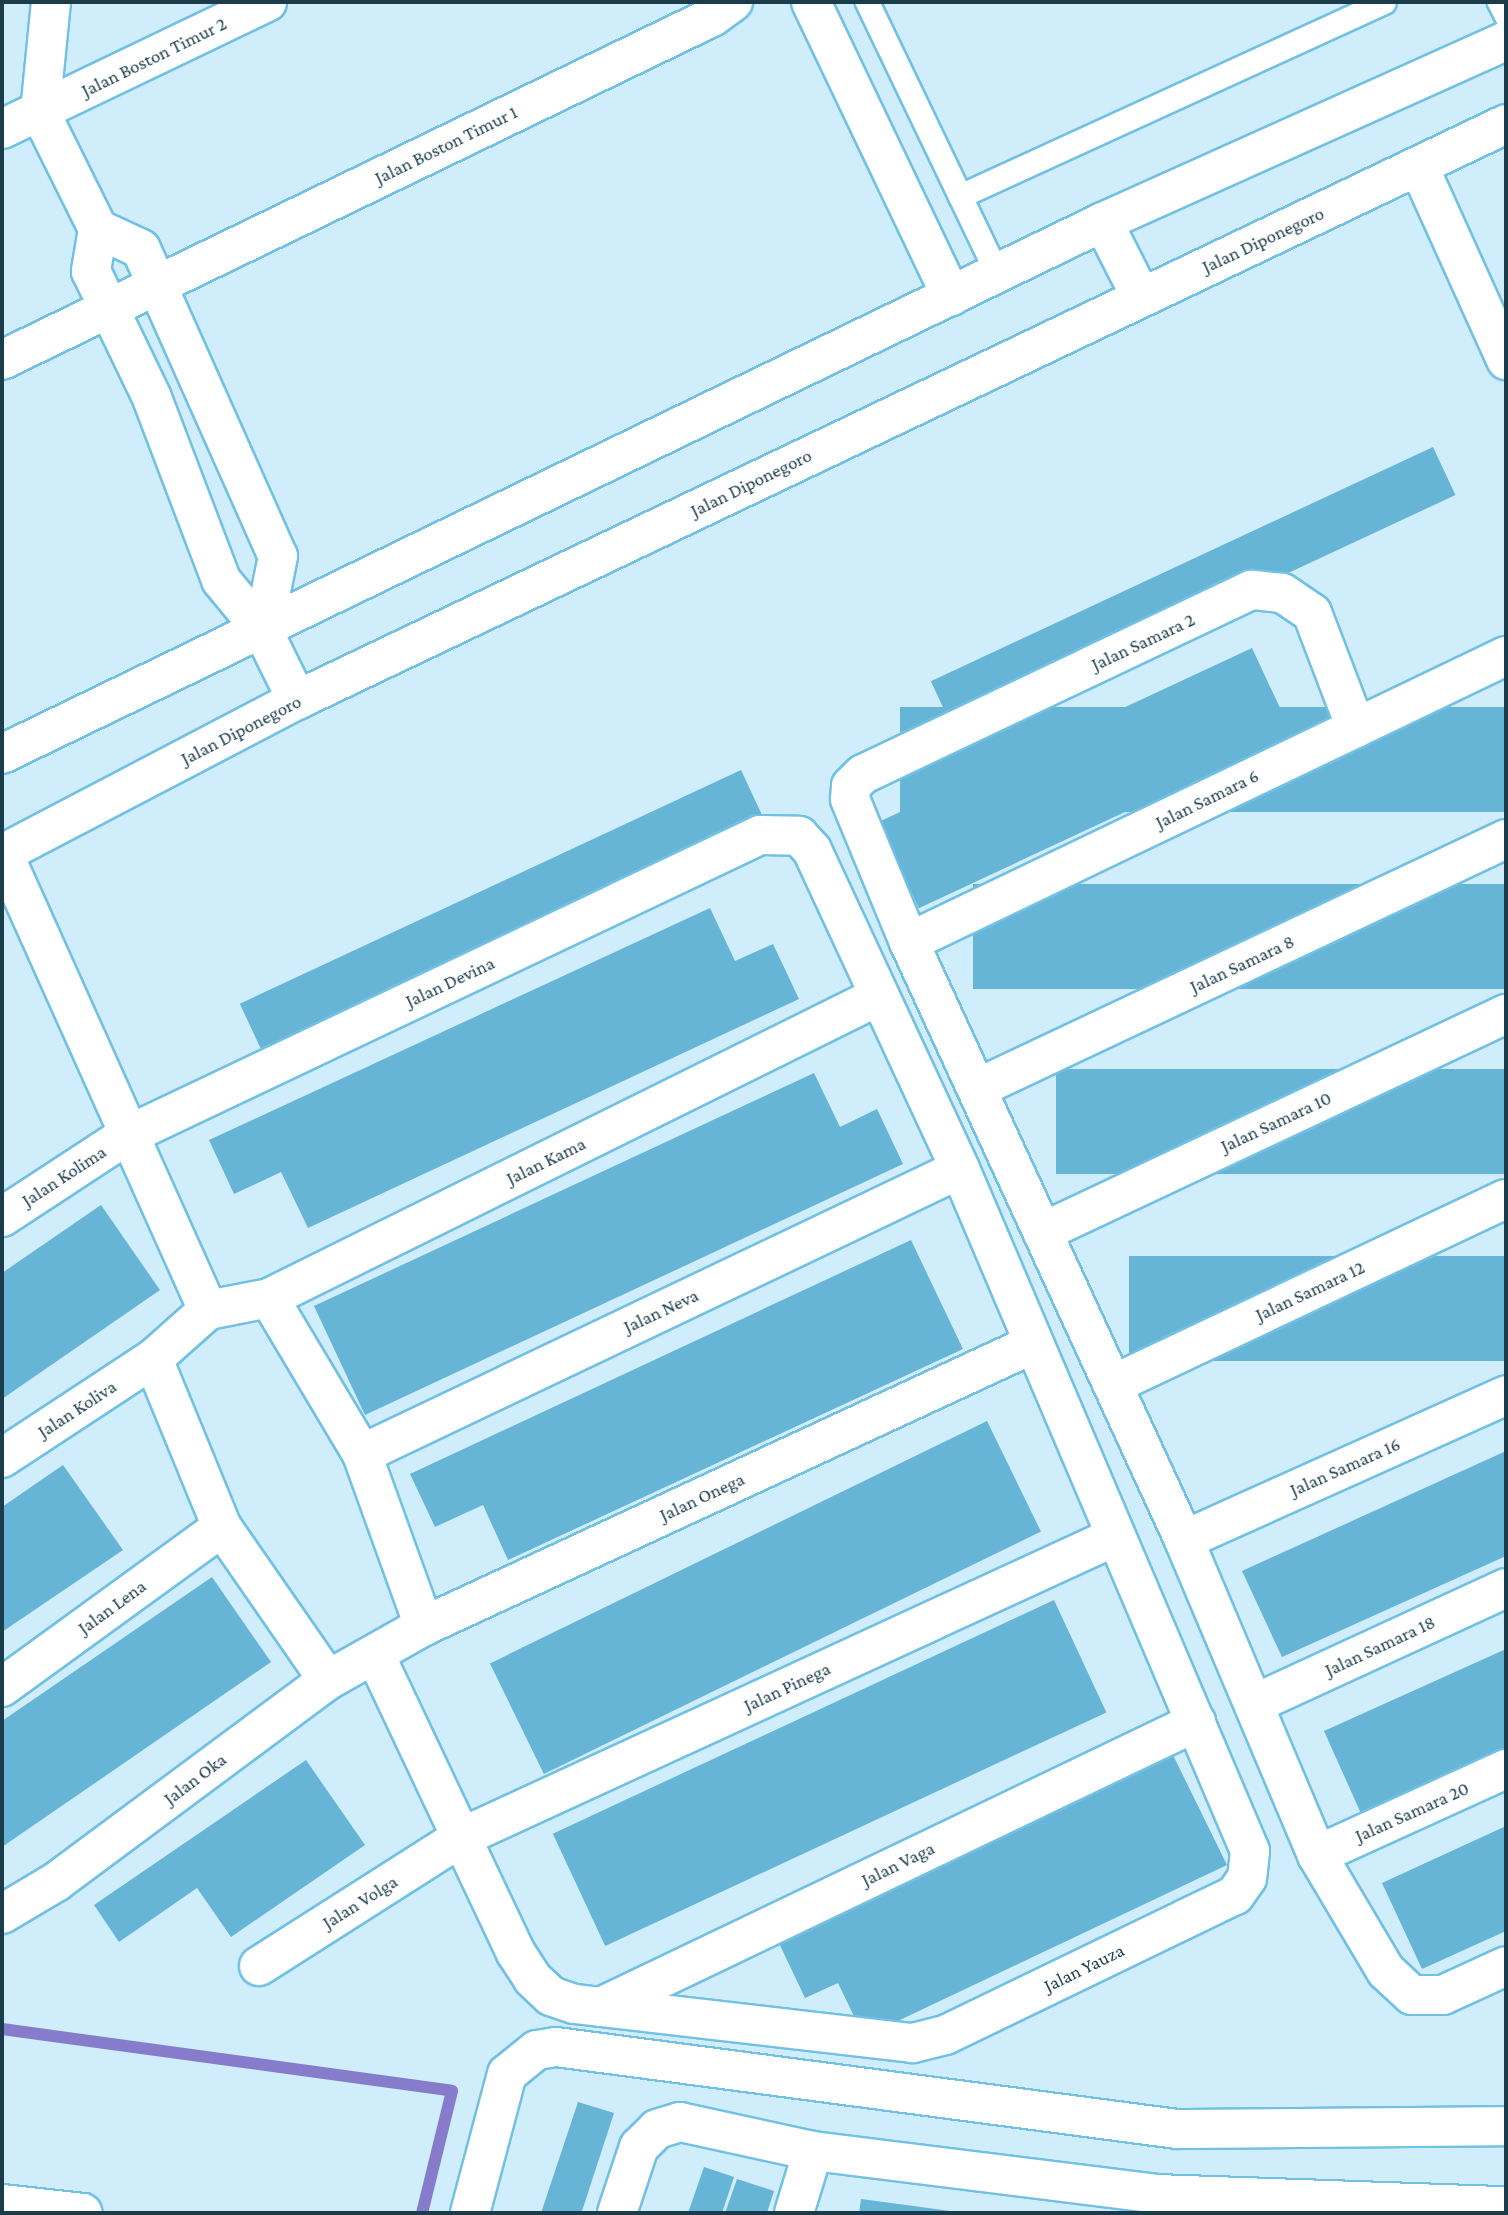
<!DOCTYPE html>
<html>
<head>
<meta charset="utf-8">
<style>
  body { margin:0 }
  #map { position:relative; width:1508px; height:2215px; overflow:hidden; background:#cfedfb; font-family:"Crimson Pro",serif }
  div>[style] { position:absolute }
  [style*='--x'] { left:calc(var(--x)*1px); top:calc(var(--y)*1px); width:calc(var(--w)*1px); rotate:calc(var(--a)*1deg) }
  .stream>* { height:12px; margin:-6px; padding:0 6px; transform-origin:6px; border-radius:6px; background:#877ccc }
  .building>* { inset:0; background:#66b4d6; transform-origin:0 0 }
  .roads { filter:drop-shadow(2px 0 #72c0e3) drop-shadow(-2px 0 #72c0e3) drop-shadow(0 2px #72c0e3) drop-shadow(0 -2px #72c0e3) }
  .lane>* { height:23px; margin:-11.5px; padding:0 11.5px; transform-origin:11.5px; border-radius:11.5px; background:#fff }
  .street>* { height:38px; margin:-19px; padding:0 19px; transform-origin:19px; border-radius:19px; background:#fff }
  .secondary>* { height:38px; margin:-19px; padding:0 19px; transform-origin:19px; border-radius:19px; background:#fff }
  span { translate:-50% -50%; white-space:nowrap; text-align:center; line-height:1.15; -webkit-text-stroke:6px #fff; paint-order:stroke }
  .street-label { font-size:19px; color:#1b3c4b }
  .frame { position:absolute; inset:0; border:4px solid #1b3c4b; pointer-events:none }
</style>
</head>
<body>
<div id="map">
  <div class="stream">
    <div style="--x:2;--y:2029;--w:454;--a:7.8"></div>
    <div style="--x:452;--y:2091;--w:126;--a:103.8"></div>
  </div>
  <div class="building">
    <div style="left:1433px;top:447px;width:53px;height:554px;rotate:65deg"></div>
    <div style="left:1252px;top:648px;width:95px;height:412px;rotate:65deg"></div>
    <div style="left:1506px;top:707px;width:105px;height:606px;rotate:90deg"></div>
    <div style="left:741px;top:770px;width:60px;height:553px;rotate:65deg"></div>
    <div style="left:1506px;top:884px;width:105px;height:533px;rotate:90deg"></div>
    <div style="clip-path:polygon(710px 908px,735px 961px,773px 944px,799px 999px,308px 1228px,281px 1172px,234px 1194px,209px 1140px)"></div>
    <div style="left:1506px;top:1069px;width:105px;height:450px;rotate:90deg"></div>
    <div style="clip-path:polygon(814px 1073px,840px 1127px,877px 1109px,903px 1164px,365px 1415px,314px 1306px)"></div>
    <div style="clip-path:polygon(101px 1205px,160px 1290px,2px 1399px,2px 1273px)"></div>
    <div style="clip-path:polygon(911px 1240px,963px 1349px,508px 1560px,483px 1505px,435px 1527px,410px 1474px)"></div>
    <div style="left:1506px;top:1256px;width:105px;height:377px;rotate:90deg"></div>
    <div style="left:987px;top:1421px;width:123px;height:553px;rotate:64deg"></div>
    <div style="clip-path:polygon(1506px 1451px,1506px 1556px,1282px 1657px,1242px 1571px)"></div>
    <div style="clip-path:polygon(63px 1465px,123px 1550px,2px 1632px,2px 1507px)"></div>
    <div style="clip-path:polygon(212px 1577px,271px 1662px,2px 1847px,2px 1721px)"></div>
    <div style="left:1054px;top:1600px;width:124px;height:553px;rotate:65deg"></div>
    <div style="clip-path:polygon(1506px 1649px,1506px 1754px,1363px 1818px,1324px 1731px)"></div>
    <div style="clip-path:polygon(1172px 1753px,1227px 1865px,864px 2037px,838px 1983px,805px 1998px,778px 1941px)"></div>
    <div style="clip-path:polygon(306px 1760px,365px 1845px,231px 1937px,197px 1888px,119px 1942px,94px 1905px)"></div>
    <div style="clip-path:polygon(1506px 1826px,1506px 1931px,1422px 1969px,1382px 1883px)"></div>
    <div style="clip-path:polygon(578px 2102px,614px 2113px,583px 2208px,581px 2213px,541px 2213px)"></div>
    <div style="clip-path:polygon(704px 2167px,734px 2177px,722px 2213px,688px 2213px)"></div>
    <div style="clip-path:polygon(737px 2179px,774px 2191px,767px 2213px,725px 2213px)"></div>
    <div style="clip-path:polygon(861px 2199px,958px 2212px,958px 2213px,859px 2213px)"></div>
  </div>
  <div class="roads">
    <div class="lane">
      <div style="--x:867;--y:2;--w:301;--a:64.4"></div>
      <div style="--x:1499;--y:2;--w:16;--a:63"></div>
      <div style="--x:960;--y:196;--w:466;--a:-24.6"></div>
    </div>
    <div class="street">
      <div style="--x:51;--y:2;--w:111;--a:95.7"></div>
      <div style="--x:40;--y:112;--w:131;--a:63.6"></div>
      <div style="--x:98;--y:229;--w:43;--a:99.5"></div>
      <div style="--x:91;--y:271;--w:141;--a:64.3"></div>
      <div style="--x:152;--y:398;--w:195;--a:69.2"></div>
      <div style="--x:221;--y:580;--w:66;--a:50.5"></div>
      <div style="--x:263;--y:631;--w:77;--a:63.8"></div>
      <div style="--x:811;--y:2;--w:326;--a:64.5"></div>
      <div style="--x:2;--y:129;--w:294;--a:-25.6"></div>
      <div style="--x:1419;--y:167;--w:212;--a:65.7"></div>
      <div style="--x:98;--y:229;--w:47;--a:24.9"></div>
      <div style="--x:141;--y:249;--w:336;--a:66"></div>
      <div style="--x:278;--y:556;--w:76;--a:101.3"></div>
      <div style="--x:2;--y:360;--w:789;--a:-25.79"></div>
      <div style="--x:712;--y:17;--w:26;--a:-36"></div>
      <div style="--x:1356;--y:728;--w:123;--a:-110.9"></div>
      <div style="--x:1312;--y:613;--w:36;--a:-146"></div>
      <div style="--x:1282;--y:593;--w:31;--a:-174"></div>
      <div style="--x:1251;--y:590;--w:429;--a:154.6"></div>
      <div style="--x:863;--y:774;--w:17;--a:135"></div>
      <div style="--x:851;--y:786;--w:13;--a:94"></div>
      <div style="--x:850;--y:799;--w:155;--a:67.6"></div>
      <div style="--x:909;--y:942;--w:658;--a:65.3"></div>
      <div style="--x:1184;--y:1540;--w:342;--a:67.1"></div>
      <div style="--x:1317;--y:1855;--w:135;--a:59.3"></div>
      <div style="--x:1386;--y:1971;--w:35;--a:43"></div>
      <div style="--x:1412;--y:1995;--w:31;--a:0"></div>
      <div style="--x:1443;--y:1995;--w:69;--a:-24.7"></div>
      <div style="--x:3;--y:853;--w:501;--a:65.84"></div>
      <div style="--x:909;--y:942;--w:662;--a:-25.6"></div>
      <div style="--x:978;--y:1088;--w:584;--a:-25.25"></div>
      <div style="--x:2;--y:1217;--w:148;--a:-33.2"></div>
      <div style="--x:126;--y:1136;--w:702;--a:-25.4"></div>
      <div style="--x:760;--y:835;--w:39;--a:1"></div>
      <div style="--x:799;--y:836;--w:19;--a:47"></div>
      <div style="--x:812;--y:850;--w:352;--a:65.1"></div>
      <div style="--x:960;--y:1169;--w:741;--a:66.96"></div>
      <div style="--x:1250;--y:1851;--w:27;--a:96"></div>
      <div style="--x:1247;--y:1878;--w:21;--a:125"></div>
      <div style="--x:1235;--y:1895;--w:322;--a:154.2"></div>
      <div style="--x:945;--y:2035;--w:34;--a:166"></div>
      <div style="--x:912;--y:2043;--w:340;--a:-173.4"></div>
      <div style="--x:574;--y:2004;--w:24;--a:-161"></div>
      <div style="--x:551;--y:1996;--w:25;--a:-137"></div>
      <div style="--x:533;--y:1979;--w:33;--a:-123"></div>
      <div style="--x:515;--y:1951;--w:325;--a:-115.3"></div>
      <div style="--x:1045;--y:1231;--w:510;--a:-25.21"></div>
      <div style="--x:269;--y:1298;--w:182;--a:59.2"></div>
      <div style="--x:362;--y:1454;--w:183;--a:70.2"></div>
      <div style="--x:208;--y:1310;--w:62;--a:-11.1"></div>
      <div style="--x:269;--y:1298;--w:681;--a:-26.34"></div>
      <div style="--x:153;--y:1359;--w:182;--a:67.7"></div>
      <div style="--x:222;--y:1527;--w:186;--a:55.3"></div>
      <div style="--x:1114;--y:1384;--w:433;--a:-25.3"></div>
      <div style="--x:362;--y:1454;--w:662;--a:-25.48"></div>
      <div style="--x:2;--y:1458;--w:181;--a:-33.3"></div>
      <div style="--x:153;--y:1359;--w:74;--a:-41.7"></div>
      <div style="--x:1184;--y:1540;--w:353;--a:-24.2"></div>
      <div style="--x:2;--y:1687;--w:272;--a:-36"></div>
      <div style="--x:1254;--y:1704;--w:277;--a:-24.7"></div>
      <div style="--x:1317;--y:1855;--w:208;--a:-24.5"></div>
      <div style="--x:2;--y:1914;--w:63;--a:-30.7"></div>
      <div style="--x:56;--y:1882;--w:339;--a:-36.6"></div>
      <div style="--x:328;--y:1680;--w:110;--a:-29.4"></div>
      <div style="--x:424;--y:1626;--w:671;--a:-24.85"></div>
      <div style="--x:259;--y:1966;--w:238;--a:-32.5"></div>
      <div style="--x:460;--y:1838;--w:720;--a:-24.71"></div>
      <div style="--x:601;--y:2007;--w:660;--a:-25.59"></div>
      <div style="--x:2;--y:2204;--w:81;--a:6.3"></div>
      <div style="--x:470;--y:2213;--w:144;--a:-75.1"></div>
      <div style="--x:507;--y:2074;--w:38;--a:-39"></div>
      <div style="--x:537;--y:2050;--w:19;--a:-9"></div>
      <div style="--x:556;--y:2047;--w:626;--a:7.52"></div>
      <div style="--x:1177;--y:2129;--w:329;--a:-0.5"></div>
      <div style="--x:617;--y:2213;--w:70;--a:-71.6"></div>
      <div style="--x:639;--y:2147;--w:25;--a:-45"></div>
      <div style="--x:657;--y:2129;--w:24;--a:-17"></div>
      <div style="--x:680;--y:2122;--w:136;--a:12.3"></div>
      <div style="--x:813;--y:2151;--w:346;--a:7.1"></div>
      <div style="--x:1156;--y:2194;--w:350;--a:2"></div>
      <div style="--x:794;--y:2213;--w:65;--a:-73"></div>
    </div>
    <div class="secondary">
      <div style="--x:1103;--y:222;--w:84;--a:63.1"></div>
      <div style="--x:2;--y:754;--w:1223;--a:-25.79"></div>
      <div style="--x:1103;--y:222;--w:442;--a:-24.2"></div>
      <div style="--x:2;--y:854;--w:333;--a:-27.6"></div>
      <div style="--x:297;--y:700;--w:1339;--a:-25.47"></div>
    </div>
  </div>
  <div class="street-label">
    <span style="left:154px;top:57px;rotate:-26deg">Jalan Boston Timur 2</span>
    <span style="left:446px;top:145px;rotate:-26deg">Jalan Boston Timur 1</span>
    <span style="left:1263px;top:240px;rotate:-25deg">Jalan Diponegoro</span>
    <span style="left:751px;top:483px;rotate:-26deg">Jalan Diponegoro</span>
    <span style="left:1143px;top:642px;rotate:-25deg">Jalan Samara 2</span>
    <span style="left:241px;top:730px;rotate:-27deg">Jalan Diponegoro</span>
    <span style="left:1207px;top:799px;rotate:-26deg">Jalan Samara 6</span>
    <span style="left:1242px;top:964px;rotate:-25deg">Jalan Samara 8</span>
    <span style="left:450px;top:982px;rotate:-25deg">Jalan Devina</span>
    <span style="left:1276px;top:1122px;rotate:-25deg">Jalan Samara 10</span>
    <span style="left:546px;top:1161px;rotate:-26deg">Jalan Kama</span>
    <span style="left:64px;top:1176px;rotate:-33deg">Jalan Kolima</span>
    <span style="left:1310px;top:1291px;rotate:-25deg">Jalan Samara 12</span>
    <span style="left:661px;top:1311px;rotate:-25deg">Jalan Neva</span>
    <span style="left:77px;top:1409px;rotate:-33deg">Jalan Koliva</span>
    <span style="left:1345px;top:1467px;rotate:-24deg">Jalan Samara 16</span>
    <span style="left:702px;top:1497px;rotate:-25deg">Jalan Onega</span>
    <span style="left:112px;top:1607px;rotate:-36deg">Jalan Lena</span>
    <span style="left:1380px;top:1646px;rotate:-25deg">Jalan Samara 18</span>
    <span style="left:787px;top:1687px;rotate:-25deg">Jalan Pinega</span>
    <span style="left:195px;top:1779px;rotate:-37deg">Jalan Oka</span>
    <span style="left:1412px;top:1812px;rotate:-24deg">Jalan Samara 20</span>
    <span style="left:898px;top:1864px;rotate:-26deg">Jalan Vaga</span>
    <span style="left:360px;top:1902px;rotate:-32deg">Jalan Volga</span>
    <span style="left:1084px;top:1968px;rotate:-26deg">Jalan Yauza</span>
  </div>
  <div class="frame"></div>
</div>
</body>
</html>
